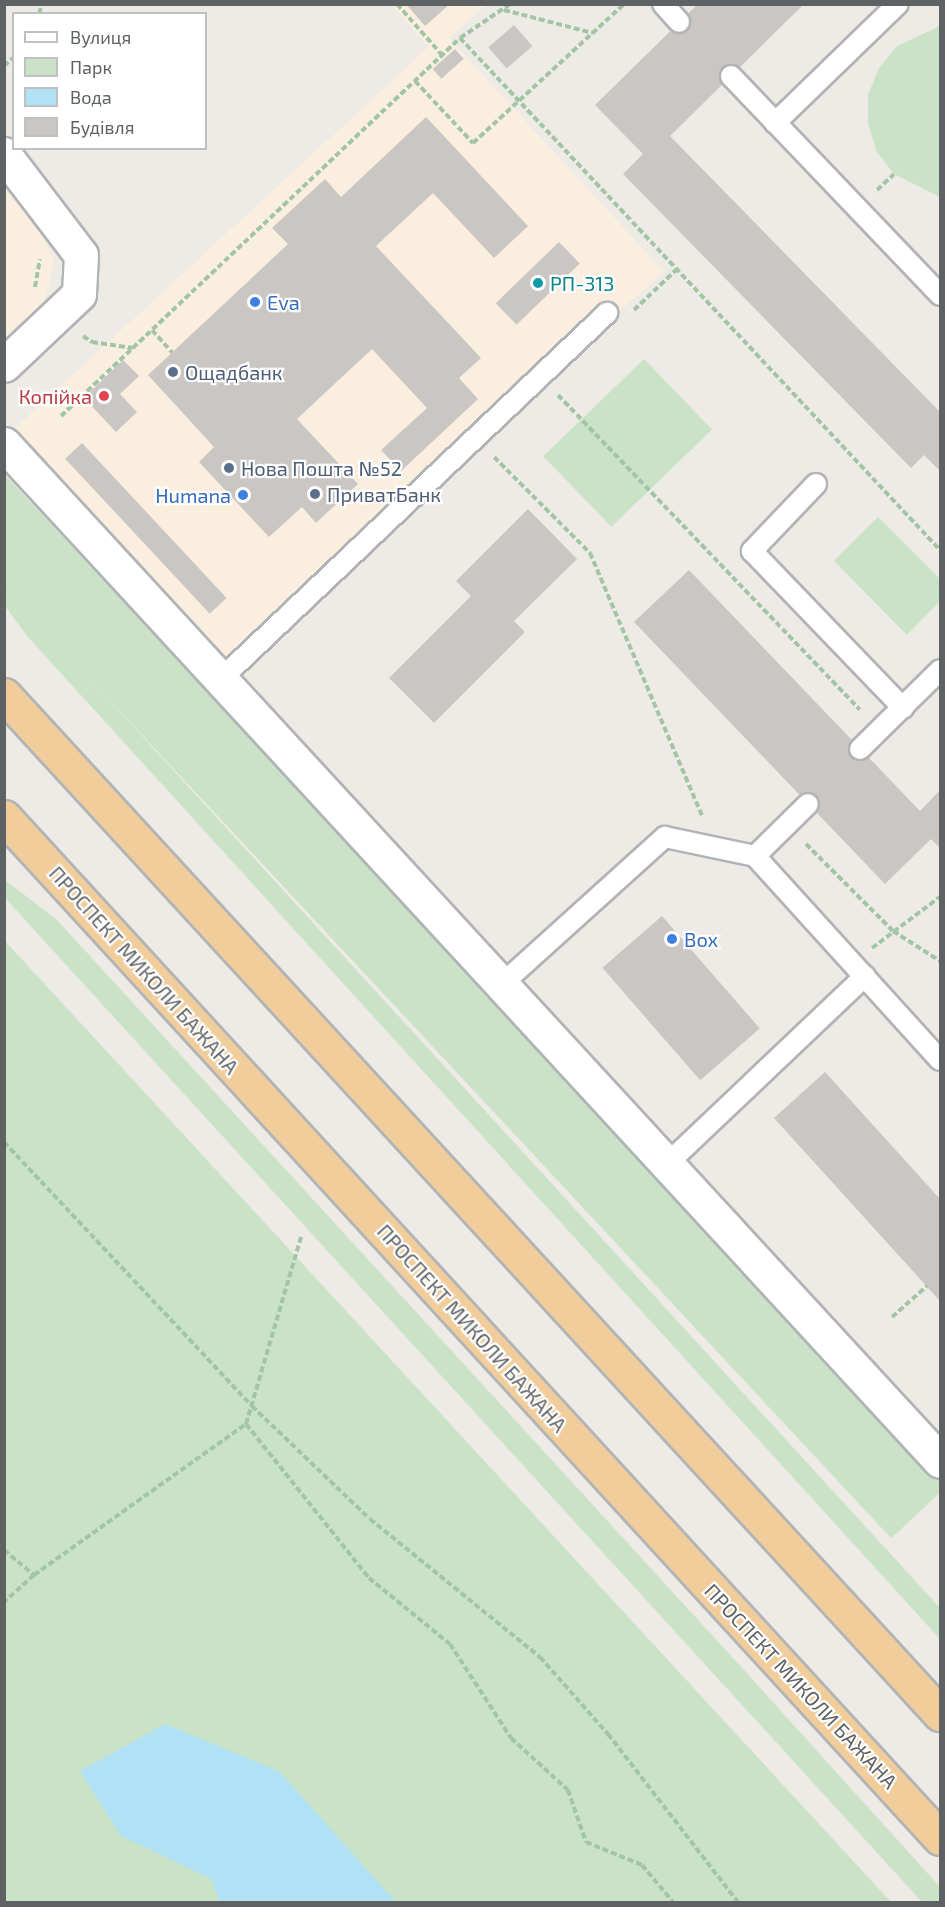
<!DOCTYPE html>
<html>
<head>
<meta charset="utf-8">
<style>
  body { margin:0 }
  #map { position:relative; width:945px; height:1907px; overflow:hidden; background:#eeebe6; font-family:"Exo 2",sans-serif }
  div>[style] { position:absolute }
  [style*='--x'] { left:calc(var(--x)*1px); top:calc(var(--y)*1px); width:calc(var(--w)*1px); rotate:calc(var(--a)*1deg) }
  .commercial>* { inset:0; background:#faefdf }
  .green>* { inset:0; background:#cae2c6; transform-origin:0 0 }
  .water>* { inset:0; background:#b0e1f4 }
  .building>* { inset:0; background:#c9c6c3; transform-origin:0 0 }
  .path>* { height:4px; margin-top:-2px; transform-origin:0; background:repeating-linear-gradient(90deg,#a2c5a6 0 6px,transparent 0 9px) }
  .roads { filter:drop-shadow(2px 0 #b1b4b6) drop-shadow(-2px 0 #b1b4b6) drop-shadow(0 2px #b1b4b6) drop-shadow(0 -2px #b1b4b6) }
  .lane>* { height:20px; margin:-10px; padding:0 10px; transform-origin:10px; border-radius:10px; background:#fff }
  .street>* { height:33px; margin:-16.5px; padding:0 16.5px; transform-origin:16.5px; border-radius:16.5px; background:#fff }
  .secondary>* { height:33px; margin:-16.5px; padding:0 16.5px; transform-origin:16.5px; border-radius:16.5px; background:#fff }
  .highway>* { height:33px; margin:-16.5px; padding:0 16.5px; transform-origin:16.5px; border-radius:16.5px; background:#f0cd9b }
  .dots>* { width:16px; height:16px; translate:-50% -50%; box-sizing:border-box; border:3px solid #fff; border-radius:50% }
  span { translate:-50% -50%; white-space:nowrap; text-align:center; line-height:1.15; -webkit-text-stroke:4.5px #fff; paint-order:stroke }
  .culture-label { font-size:20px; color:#0d838f }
  .left { translate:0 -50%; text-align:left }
  .shop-label { font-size:20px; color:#366cbe }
  .right { translate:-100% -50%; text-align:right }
  .service-label { font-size:20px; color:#4e5e75 }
  .health-label { font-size:20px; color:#be3a42 }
  .street-label { font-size:20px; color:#5e6264 }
  .frame { position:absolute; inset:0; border:6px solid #5e6264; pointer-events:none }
  .legend { position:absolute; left:12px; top:12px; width:195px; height:138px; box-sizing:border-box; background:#fff; border:2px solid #bfc0c1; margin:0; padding:8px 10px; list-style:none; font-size:18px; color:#5e6264 }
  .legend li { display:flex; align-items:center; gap:12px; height:30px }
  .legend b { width:30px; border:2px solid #bfc0c1 }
</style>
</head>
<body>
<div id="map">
  <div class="commercial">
    <div style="clip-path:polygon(392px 5px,486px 5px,449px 38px,664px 272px,226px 659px,13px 430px,429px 47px)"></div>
    <div style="clip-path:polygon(5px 188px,37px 220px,54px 262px,41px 318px,5px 353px)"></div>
  </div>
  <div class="green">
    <div style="clip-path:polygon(940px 26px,940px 197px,894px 174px,877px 152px,868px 124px,868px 95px,879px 68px,897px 46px)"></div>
    <div style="left:644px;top:359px;width:98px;height:140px;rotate:46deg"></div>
    <div style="left:5px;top:475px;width:1382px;height:77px;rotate:47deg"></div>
    <div style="clip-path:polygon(878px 517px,940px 579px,940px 601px,907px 635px,834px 561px)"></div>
    <div style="clip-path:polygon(4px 585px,940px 1608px,940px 1639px,27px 636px,5px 606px)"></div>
    <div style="clip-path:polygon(5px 880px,57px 920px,744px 1670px,940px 1887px,940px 1902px,922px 1902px,5px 898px)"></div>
    <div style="clip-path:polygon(5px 941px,891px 1902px,4px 1902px)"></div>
  </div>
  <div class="water">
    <div style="clip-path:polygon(165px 1724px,279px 1771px,396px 1902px,220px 1902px,211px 1879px,121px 1836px,80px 1771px)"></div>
  </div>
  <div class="building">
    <div style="clip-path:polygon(406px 4px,450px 4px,425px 26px)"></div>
    <div style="clip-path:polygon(698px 4px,804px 4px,670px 136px,940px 412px,940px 471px,924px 455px,911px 468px,623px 174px,643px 154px,595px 105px)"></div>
    <div style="left:514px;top:25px;width:28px;height:34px;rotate:49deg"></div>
    <div style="left:455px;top:49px;width:13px;height:30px;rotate:48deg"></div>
    <div style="clip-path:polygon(426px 117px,528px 226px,494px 258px,433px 193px,376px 246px,481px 358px,459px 378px,478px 399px,401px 471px,381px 450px,427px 408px,372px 349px,297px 419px,358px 484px,316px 523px,302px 507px,269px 537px,199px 462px,214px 447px,148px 375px,288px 244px,272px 228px,325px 179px,341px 197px)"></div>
    <div style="left:559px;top:242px;width:30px;height:88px;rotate:46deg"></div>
    <div style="clip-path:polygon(123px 360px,139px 376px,120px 394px,137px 412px,116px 432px,84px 398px)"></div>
    <div style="left:82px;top:443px;width:212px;height:23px;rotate:47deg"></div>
    <div style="clip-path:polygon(528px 509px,577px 559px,514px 621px,525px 632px,434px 723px,389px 678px,471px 596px,456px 581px)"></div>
    <div style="clip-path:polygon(689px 570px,920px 811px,940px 790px,940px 848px,931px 839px,885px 884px,634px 622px)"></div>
    <div style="left:662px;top:916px;width:149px;height:79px;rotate:49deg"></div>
    <div style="clip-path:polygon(825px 1072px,940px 1199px,940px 1301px,774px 1118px)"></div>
  </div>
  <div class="path">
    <div style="--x:397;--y:4;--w:68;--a:48.6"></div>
    <div style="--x:510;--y:4;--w:60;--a:145.8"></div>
    <div style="--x:460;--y:38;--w:702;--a:46.85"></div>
    <div style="--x:504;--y:10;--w:91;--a:14.6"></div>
    <div style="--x:39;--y:14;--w:10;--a:-73"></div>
    <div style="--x:4;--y:66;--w:13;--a:-42"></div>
    <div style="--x:415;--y:81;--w:85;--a:46.9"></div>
    <div style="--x:473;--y:143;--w:205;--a:-42.6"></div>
    <div style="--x:877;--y:190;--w:23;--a:-43"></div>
    <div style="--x:35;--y:287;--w:28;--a:-80"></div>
    <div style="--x:634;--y:310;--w:59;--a:-43.6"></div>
    <div style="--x:152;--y:330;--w:30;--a:48"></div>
    <div style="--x:83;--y:336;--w:11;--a:34"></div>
    <div style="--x:92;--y:342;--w:41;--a:8.3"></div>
    <div style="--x:558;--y:395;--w:436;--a:46.2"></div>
    <div style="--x:61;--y:416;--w:550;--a:-43.45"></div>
    <div style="--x:494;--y:457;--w:136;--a:45"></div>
    <div style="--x:590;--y:553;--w:286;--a:66.9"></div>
    <div style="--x:806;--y:844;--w:123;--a:45"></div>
    <div style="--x:893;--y:931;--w:56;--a:32.6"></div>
    <div style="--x:872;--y:948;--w:85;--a:-36.9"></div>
    <div style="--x:4;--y:1142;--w:362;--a:46.8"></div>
    <div style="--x:252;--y:1406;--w:163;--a:43.8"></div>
    <div style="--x:370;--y:1519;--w:219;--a:39.1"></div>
    <div style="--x:540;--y:1657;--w:103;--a:48.6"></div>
    <div style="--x:608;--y:1734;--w:212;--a:52.3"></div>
    <div style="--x:892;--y:1317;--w:47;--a:-41.5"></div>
    <div style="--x:246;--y:1424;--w:197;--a:51.4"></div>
    <div style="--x:369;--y:1578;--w:104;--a:39.2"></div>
    <div style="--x:450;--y:1644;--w:112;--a:57"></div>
    <div style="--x:511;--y:1738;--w:77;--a:42.4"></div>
    <div style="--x:568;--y:1790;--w:55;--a:70.9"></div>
    <div style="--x:586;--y:1842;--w:61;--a:22.3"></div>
    <div style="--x:642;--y:1865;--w:48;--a:50"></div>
    <div style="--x:4;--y:1550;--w:39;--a:40"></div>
    <div style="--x:34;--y:1575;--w:40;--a:138"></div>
    <div style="--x:34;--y:1575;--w:260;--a:-35.5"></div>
    <div style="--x:246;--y:1424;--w:195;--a:-73.6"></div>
  </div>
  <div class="roads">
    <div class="lane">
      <div style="--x:663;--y:4;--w:24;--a:48"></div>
      <div style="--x:731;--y:76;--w:303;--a:46.3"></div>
      <div style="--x:775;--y:123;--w:171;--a:-44.1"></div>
      <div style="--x:816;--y:484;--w:93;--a:133.7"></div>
      <div style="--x:752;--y:551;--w:218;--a:46.1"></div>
      <div style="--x:222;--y:678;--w:531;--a:-43.47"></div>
      <div style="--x:860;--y:749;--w:112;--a:-44.6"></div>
      <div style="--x:755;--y:856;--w:74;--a:-44.5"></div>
      <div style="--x:501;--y:985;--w:221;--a:-42.1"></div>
      <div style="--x:665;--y:837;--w:92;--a:11.9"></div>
      <div style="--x:755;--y:856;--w:275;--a:47.8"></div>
      <div style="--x:667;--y:1164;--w:273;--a:-43.5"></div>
    </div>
    <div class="street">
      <div style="--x:4;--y:444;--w:1382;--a:47.37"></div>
    </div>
    <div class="secondary">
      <div style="--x:4;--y:154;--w:127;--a:52.7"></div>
      <div style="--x:81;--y:255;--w:39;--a:93"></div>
      <div style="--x:79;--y:294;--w:103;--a:136.6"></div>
    </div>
    <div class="highway">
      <div style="--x:4;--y:695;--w:1384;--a:47.43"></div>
      <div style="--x:4;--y:817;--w:1385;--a:47.49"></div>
    </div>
  </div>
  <div class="dots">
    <div style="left:538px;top:283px;background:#0f9aa8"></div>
    <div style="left:255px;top:302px;background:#3f7fe0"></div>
    <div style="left:173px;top:372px;background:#5c6f8a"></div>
    <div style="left:104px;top:396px;background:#e0444e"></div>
    <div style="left:229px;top:468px;background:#5c6f8a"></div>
    <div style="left:315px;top:494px;background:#5c6f8a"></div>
    <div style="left:243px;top:495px;background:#3f7fe0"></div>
    <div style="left:672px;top:939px;background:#3f7fe0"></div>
  </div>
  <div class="culture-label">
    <span class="left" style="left:550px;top:283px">РП-313</span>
  </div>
  <div class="shop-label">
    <span class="left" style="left:267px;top:302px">Eva</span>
    <span class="right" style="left:231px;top:495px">Humana</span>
    <span class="left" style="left:684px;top:939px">Box</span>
  </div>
  <div class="service-label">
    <span class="left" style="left:185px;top:372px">Ощадбанк</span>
    <span class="left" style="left:241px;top:468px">Нова Пошта №52</span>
    <span class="left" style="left:327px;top:494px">ПриватБанк</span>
  </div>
  <div class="health-label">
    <span class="right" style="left:92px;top:396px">Копійка</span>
  </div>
  <div class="street-label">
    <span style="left:144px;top:970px;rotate:48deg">ПРОСПЕКТ МИКОЛИ БАЖАНА</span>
    <span style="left:472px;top:1328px;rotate:48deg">ПРОСПЕКТ МИКОЛИ БАЖАНА</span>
    <span style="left:801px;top:1686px;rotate:47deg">ПРОСПЕКТ МИКОЛИ БАЖАНА</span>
  </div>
  <div class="frame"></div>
  <ul class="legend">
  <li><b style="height:8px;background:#fff"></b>Вулиця</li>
  <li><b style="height:16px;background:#cae2c6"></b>Парк</li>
  <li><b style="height:16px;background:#b0e1f4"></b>Вода</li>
  <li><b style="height:16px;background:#c9c6c3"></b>Будівля</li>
  </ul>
</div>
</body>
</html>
